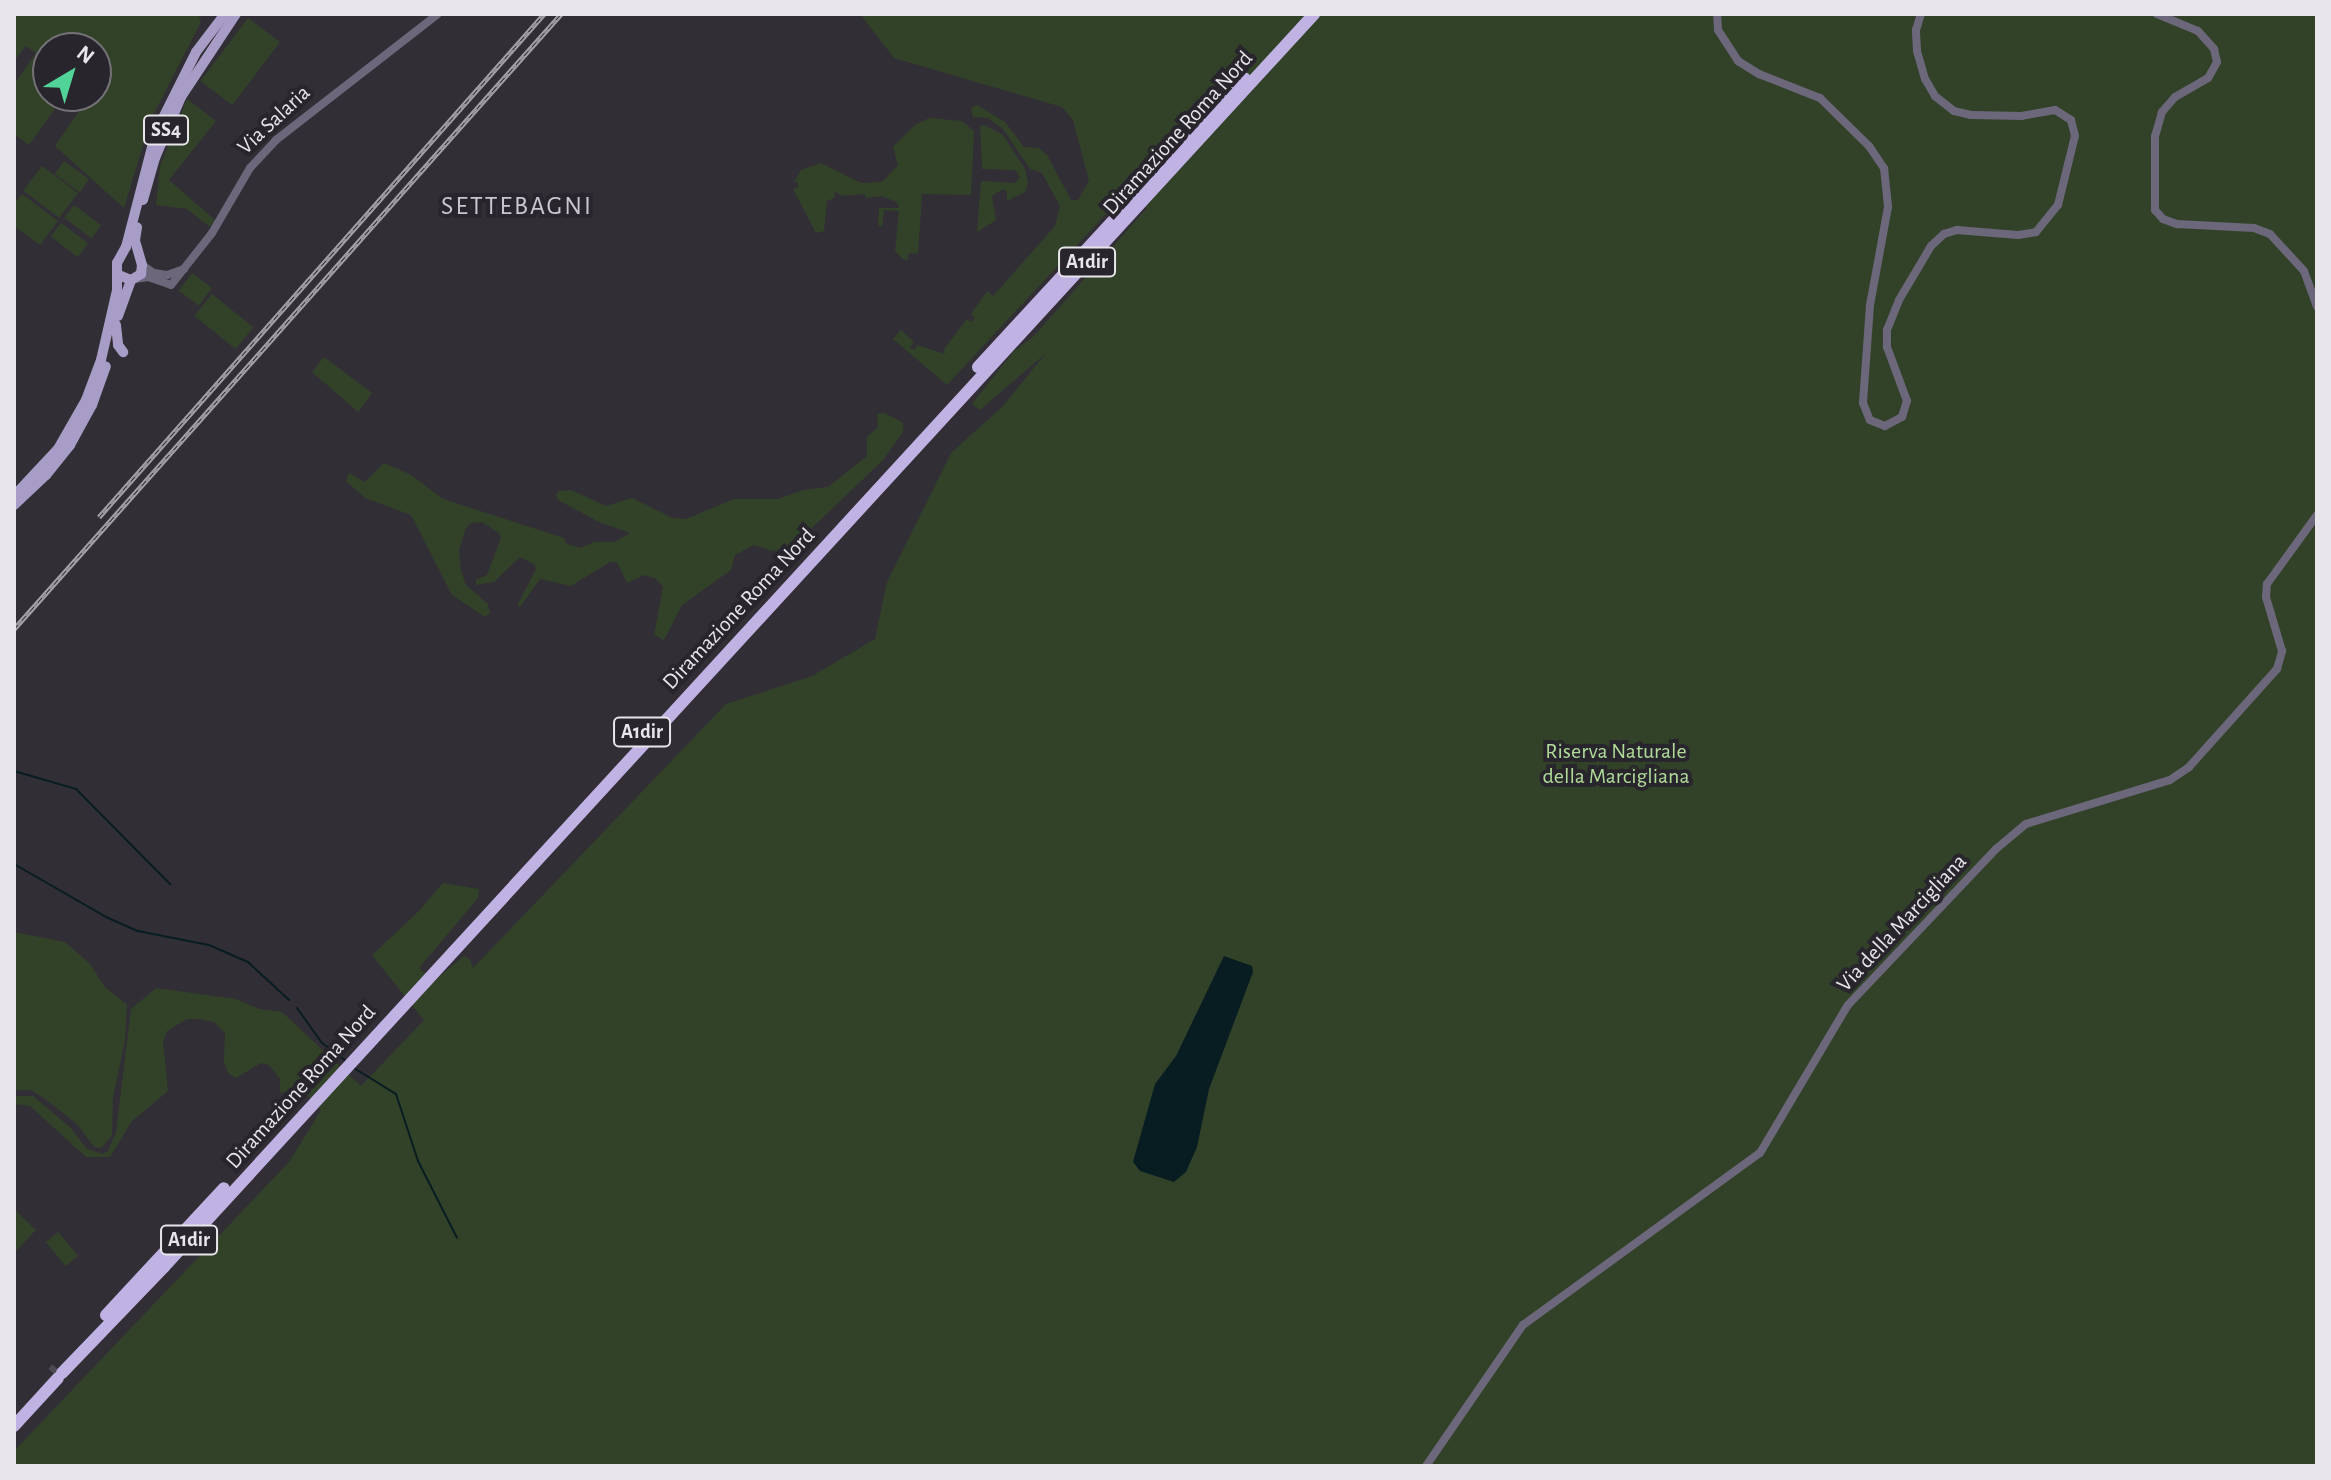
<!DOCTYPE html>
<html>
<head>
<meta charset="utf-8">
<style>
  body { margin:0 }
  #map { position:relative; width:2331px; height:1480px; overflow:hidden; background:#322e36; font-family:"Alegreya Sans",sans-serif }
  div>[style] { position:absolute }
  [style*='--x'] { left:calc(var(--x)*1px); top:calc(var(--y)*1px); width:calc(var(--w)*1px); rotate:calc(var(--a)*1deg) }
  .green>* { inset:0; background:#324229; transform-origin:0 0 }
  .water>* { inset:0; background:#081d22 }
  .stream>* { height:2px; margin:-1px; padding:0 1px; transform-origin:1px; border-radius:1px; background:#081d22 }
  .motorway-tunnel>* { height:12px; margin-top:-6px; transform-origin:0; background:repeating-linear-gradient(90deg,#4d4a51 0 12px,transparent 0 18px) }
  .tertiary>* { height:8px; margin:-4px; padding:0 4px; transform-origin:4px; border-radius:4px; background:#6c677b }
  .primary>* { height:10px; margin:-5px; padding:0 5px; transform-origin:5px; border-radius:5px; background:#a89dc6 }
  .motorway>* { height:12px; margin:-6px; padding:0 6px; transform-origin:6px; border-radius:6px; background:#c0b2e3 }
  .rail>* { height:5px; margin-top:-2.5px; transform-origin:0; background:repeating-linear-gradient(90deg,#28252c 0 6px,#a3a0a6 0 12px); box-sizing:border-box; border-block:2px solid #a3a0a6 }
  span { translate:-50% -50%; white-space:nowrap; text-align:center; line-height:1.15; -webkit-text-stroke:8px #28252c; paint-order:stroke }
  .shield-label span { padding:2px 6px; background:#28252c; border:2px solid; border-radius:6px; -webkit-text-stroke-width:0 }
  .shield-label { font-size:20px; color:#e8e6eb; font-weight:700 }
  .street-label { font-size:22px; color:#e8e6eb }
  .park-label { font-size:22px; color:#afdb98 }
  .quarter-label { font-size:26px; color:#cac5d0; letter-spacing:2px }
  .frame { position:absolute; inset:0; border:16px solid #e8e6eb; pointer-events:none }
  .north { position:absolute; left:32px; top:32px; width:80px; height:80px; box-sizing:border-box; background:#28252c; border:2px solid #757278; border-radius:50%; rotate:38deg; font-size:22px; font-weight:700; line-height:32px; text-align:center; color:#e8e6eb }
  .north::after { content:''; display:block; margin:auto; width:28px; height:36px; background:#52d397; clip-path:polygon(50% 0,100% 100%,50% 72%,0 100%) }
</style>
</head>
<body>
<div id="map">
  <div class="green">
    <div style="clip-path:polygon(14px 14px,198px 14px,201px 22px,151px 119px,124px 208px,55px 146px,85px 102px,79px 96px,96px 96px,96px 48px,48px 48px,48px 96px,64px 96px,29px 145px,14px 134px,14px 84px,36px 53px,26px 46px,14px 61px)"></div>
    <div style="clip-path:polygon(860px 14px,2317px 14px,2317px 1466px,14px 1466px,14px 1451px,289px 1162px,321px 1110px,301px 1089px,280px 1093px,280px 1079px,269px 1065px,261px 1063px,236px 1078px,229px 1074px,224px 1063px,225px 1033px,214px 1022px,200px 1019px,187px 1019px,167px 1031px,163px 1042px,168px 1091px,132px 1121px,110px 1157px,86px 1157px,30px 1106px,14px 1104px,14px 1096px,33px 1096px,71px 1128px,86px 1148px,102px 1154px,108px 1151px,116px 1132px,131px 1009px,156px 988px,236px 999px,259px 1009px,282px 1012px,361px 1086px,424px 1020px,372px 955px,418px 912px,443px 883px,479px 889px,478px 898px,419px 968px,434px 981px,464px 956px,470px 959px,473px 968px,726px 704px,812px 676px,875px 639px,887px 582px,951px 453px,1003px 406px,1046px 353px,980px 410px,972px 404px,1013px 352px,1034px 336px,1147px 208px,1130px 188px,947px 385px,893px 339px,901px 330px,914px 342px,910px 348px,914px 350px,917px 345px,945px 354px,944px 349px,967px 319px,971px 322px,975px 318px,971px 314px,987px 291px,993px 296px,1055px 226px,1060px 206px,1042px 173px,1030px 169px,1003px 129px,988px 118px,973px 117px,971px 108px,977px 105px,1005px 122px,1024px 147px,1039px 148px,1047px 155px,1071px 200px,1078px 200px,1089px 181px,1073px 120px,1062px 107px,894px 58px)"></div>
    <div style="left:248px;top:18px;width:40px;height:79px;rotate:37deg"></div>
    <div style="clip-path:polygon(187px 99px,216px 121px,169px 180px,215px 220px,210px 227px,187px 209px,156px 205px,160px 166px)"></div>
    <div style="clip-path:polygon(929px 118px,962px 121px,974px 131px,971px 195px,916px 194px,922px 195px,918px 254px,909px 253px,908px 260px,903px 259px,895px 251px,899px 211px,884px 210px,882px 227px,878px 225px,879px 208px,899px 208px,897px 202px,881px 196px,865px 198px,865px 194px,843px 196px,835px 192px,834px 198px,827px 201px,824px 231px,816px 233px,793px 189px,798px 187px,798px 182px,794px 182px,801px 170px,821px 163px,861px 183px,882px 182px,898px 165px,893px 147px,915px 125px)"></div>
    <div style="clip-path:polygon(984px 125px,1003px 135px,1025px 169px,1028px 183px,1025px 192px,1007px 201px,1007px 192px,1003px 189px,992px 196px,996px 220px,977px 232px,981px 181px,1015px 183px,1020px 177px,1015px 170px,982px 169px,980px 126px)"></div>
    <div style="left:64px;top:161px;width:31px;height:16px;rotate:36deg"></div>
    <div style="left:42px;top:166px;width:45px;height:31px;rotate:37deg"></div>
    <div style="clip-path:polygon(22px 194px,58px 221px,40px 245px,14px 226px,14px 204px)"></div>
    <div style="left:74px;top:205px;width:34px;height:16px;rotate:37deg"></div>
    <div style="left:61px;top:223px;width:34px;height:17px;rotate:37deg"></div>
    <div style="left:192px;top:273px;width:25px;height:22px;rotate:37deg"></div>
    <div style="left:212px;top:294px;width:53px;height:28px;rotate:39deg"></div>
    <div style="clip-path:polygon(324px 357px,372px 393px,358px 412px,312px 372px)"></div>
    <div style="clip-path:polygon(884px 413px,902px 422px,904px 430px,883px 460px,790px 549px,772px 551px,754px 545px,735px 555px,731px 570px,682px 605px,664px 640px,654px 635px,663px 587px,656px 579px,645px 575px,627px 583px,617px 562px,610px 562px,571px 586px,540px 579px,520px 607px,517px 606px,536px 569px,534px 564px,520px 557px,494px 582px,476px 585px,476px 580px,487px 575px,501px 538px,499px 533px,482px 522px,471px 523px,466px 528px,459px 550px,461px 571px,466px 585px,488px 604px,490px 613px,485px 617px,452px 595px,411px 515px,365px 498px,346px 481px,349px 473px,365px 482px,384px 463px,411px 475px,443px 499px,564px 538px,567px 544px,580px 548px,594px 542px,615px 542px,630px 533px,599px 522px,558px 500px,556px 495px,559px 491px,571px 490px,606px 506px,632px 498px,673px 518px,686px 519px,734px 499px,778px 499px,803px 490px,828px 487px,867px 456px,867px 437px,878px 427px,877px 414px)"></div>
    <div style="clip-path:polygon(14px 932px,65px 942px,90px 964px,105px 987px,127px 1005px,125px 1041px,113px 1097px,112px 1136px,101px 1148px,94px 1147px,77px 1124px,45px 1099px,31px 1090px,14px 1090px)"></div>
    <div style="clip-path:polygon(15px 1210px,36px 1230px,17px 1250px,14px 1248px)"></div>
    <div style="left:58px;top:1232px;width:31px;height:16px;rotate:50deg"></div>
  </div>
  <div class="water">
    <div style="clip-path:polygon(1224px 956px,1252px 966px,1253px 972px,1209px 1089px,1197px 1147px,1186px 1172px,1174px 1182px,1140px 1171px,1133px 1162px,1155px 1084px,1176px 1056px)"></div>
  </div>
  <div class="stream">
    <div style="--x:14;--y:771;--w:65;--a:16.2"></div>
    <div style="--x:76;--y:789;--w:134;--a:45.3"></div>
    <div style="--x:14;--y:864;--w:106;--a:29.9"></div>
    <div style="--x:106;--y:917;--w:35;--a:24"></div>
    <div style="--x:138;--y:931;--w:72;--a:11.2"></div>
    <div style="--x:209;--y:945;--w:43;--a:23.6"></div>
    <div style="--x:248;--y:962;--w:56;--a:42.8"></div>
    <div style="--x:297;--y:1008;--w:43;--a:54.5"></div>
    <div style="--x:322;--y:1043;--w:30;--a:37"></div>
    <div style="--x:354;--y:1068;--w:49;--a:31.8"></div>
    <div style="--x:396;--y:1094;--w:71;--a:71.8"></div>
    <div style="--x:418;--y:1161;--w:86;--a:63.1"></div>
  </div>
  <div class="motorway-tunnel">
    <div style="--x:53;--y:1373;--w:6;--a:-51"></div>
  </div>
  <div class="tertiary">
    <div style="--x:1717;--y:14;--w:16;--a:86"></div>
    <div style="--x:1718;--y:30;--w:37;--a:57"></div>
    <div style="--x:1738;--y:61;--w:25;--a:32"></div>
    <div style="--x:1759;--y:74;--w:66;--a:21.5"></div>
    <div style="--x:1820;--y:98;--w:69;--a:44.4"></div>
    <div style="--x:1869;--y:146;--w:27;--a:56"></div>
    <div style="--x:1884;--y:168;--w:39;--a:84"></div>
    <div style="--x:1888;--y:207;--w:100;--a:100.4"></div>
    <div style="--x:1870;--y:305;--w:98;--a:94.1"></div>
    <div style="--x:1863;--y:403;--w:18;--a:68"></div>
    <div style="--x:1870;--y:420;--w:16;--a:22"></div>
    <div style="--x:1885;--y:426;--w:19;--a:-28"></div>
    <div style="--x:1902;--y:417;--w:17;--a:-73"></div>
    <div style="--x:1907;--y:401;--w:58;--a:-110.3"></div>
    <div style="--x:1887;--y:347;--w:17;--a:-90"></div>
    <div style="--x:1887;--y:330;--w:32;--a:-68"></div>
    <div style="--x:1899;--y:300;--w:63;--a:-59.3"></div>
    <div style="--x:1931;--y:246;--w:18;--a:-43"></div>
    <div style="--x:1944;--y:234;--w:14;--a:-17"></div>
    <div style="--x:1957;--y:230;--w:61;--a:4.7"></div>
    <div style="--x:2018;--y:235;--w:18;--a:-9"></div>
    <div style="--x:2036;--y:232;--w:35;--a:-51"></div>
    <div style="--x:2058;--y:205;--w:71;--a:-76.2"></div>
    <div style="--x:2075;--y:136;--w:16;--a:-104"></div>
    <div style="--x:2071;--y:120;--w:19;--a:-148"></div>
    <div style="--x:2055;--y:110;--w:34;--a:170"></div>
    <div style="--x:2022;--y:116;--w:51;--a:-178.9"></div>
    <div style="--x:1971;--y:115;--w:17;--a:-167"></div>
    <div style="--x:1954;--y:111;--w:24;--a:-142"></div>
    <div style="--x:1935;--y:96;--w:20;--a:-120"></div>
    <div style="--x:1925;--y:79;--w:29;--a:-106"></div>
    <div style="--x:1917;--y:51;--w:21;--a:-93"></div>
    <div style="--x:1916;--y:30;--w:17;--a:-73"></div>
    <div style="--x:2157;--y:14;--w:44;--a:22.5"></div>
    <div style="--x:2198;--y:31;--w:24;--a:48"></div>
    <div style="--x:2214;--y:49;--w:13;--a:77"></div>
    <div style="--x:2217;--y:62;--w:18;--a:119"></div>
    <div style="--x:2208;--y:78;--w:38;--a:150"></div>
    <div style="--x:2175;--y:97;--w:20;--a:131"></div>
    <div style="--x:2162;--y:112;--w:25;--a:106"></div>
    <div style="--x:2155;--y:136;--w:74;--a:90"></div>
    <div style="--x:2155;--y:210;--w:12;--a:48"></div>
    <div style="--x:2163;--y:219;--w:15;--a:20"></div>
    <div style="--x:2177;--y:224;--w:77;--a:3"></div>
    <div style="--x:2254;--y:228;--w:17;--a:21"></div>
    <div style="--x:2270;--y:234;--w:50;--a:47.4"></div>
    <div style="--x:2304;--y:271;--w:38;--a:70"></div>
    <div style="--x:142;--y:265;--w:14;--a:34"></div>
    <div style="--x:154;--y:273;--w:13;--a:9"></div>
    <div style="--x:167;--y:275;--w:18;--a:-19"></div>
    <div style="--x:135;--y:279;--w:13;--a:-9"></div>
    <div style="--x:148;--y:277;--w:24;--a:19"></div>
    <div style="--x:171;--y:285;--w:66;--a:-51.7"></div>
    <div style="--x:212;--y:233;--w:75;--a:-59.7"></div>
    <div style="--x:250;--y:168;--w:38;--a:-47"></div>
    <div style="--x:276;--y:140;--w:205;--a:-37.9"></div>
    <div style="--x:1426;--y:1466;--w:171;--a:-55.5"></div>
    <div style="--x:1523;--y:1325;--w:293;--a:-36"></div>
    <div style="--x:1760;--y:1153;--w:172;--a:-59.3"></div>
    <div style="--x:1848;--y:1005;--w:215;--a:-46.5"></div>
    <div style="--x:1996;--y:849;--w:39;--a:-40"></div>
    <div style="--x:2026;--y:824;--w:151;--a:-17"></div>
    <div style="--x:2170;--y:780;--w:23;--a:-34"></div>
    <div style="--x:2189;--y:767;--w:132;--a:-48.1"></div>
    <div style="--x:2277;--y:669;--w:19;--a:-74"></div>
    <div style="--x:2282;--y:651;--w:56;--a:-106.5"></div>
    <div style="--x:2266;--y:597;--w:13;--a:-86"></div>
    <div style="--x:2267;--y:584;--w:85;--a:-54.1"></div>
  </div>
  <div class="primary">
    <div style="--x:143;--y:200;--w:44;--a:-74.1"></div>
    <div style="--x:155;--y:158;--w:66;--a:-66.9"></div>
    <div style="--x:181;--y:97;--w:100;--a:-56.5"></div>
    <div style="--x:119;--y:275;--w:13;--a:23"></div>
    <div style="--x:131;--y:280;--w:12;--a:-31"></div>
    <div style="--x:141;--y:274;--w:9;--a:-84"></div>
    <div style="--x:142;--y:265;--w:26;--a:-106"></div>
    <div style="--x:135;--y:240;--w:13;--a:-81"></div>
    <div style="--x:118;--y:316;--w:38;--a:-70"></div>
    <div style="--x:116;--y:325;--w:20;--a:84"></div>
    <div style="--x:118;--y:345;--w:9;--a:54"></div>
    <div style="--x:14;--y:496;--w:64;--a:-46.9"></div>
    <div style="--x:58;--y:449;--w:56;--a:-60.3"></div>
    <div style="--x:86;--y:400;--w:43;--a:-69.4"></div>
    <div style="--x:101;--y:360;--w:72;--a:-77.1"></div>
    <div style="--x:117;--y:290;--w:27;--a:-90"></div>
    <div style="--x:117;--y:263;--w:18;--a:-61"></div>
    <div style="--x:126;--y:247;--w:119;--a:-75.4"></div>
    <div style="--x:156;--y:132;--w:89;--a:-63.4"></div>
    <div style="--x:196;--y:52;--w:48;--a:-52.7"></div>
    <div style="--x:14;--y:505;--w:44;--a:-43.2"></div>
    <div style="--x:46;--y:475;--w:38;--a:-51"></div>
    <div style="--x:70;--y:445;--w:46;--a:-61.2"></div>
    <div style="--x:92;--y:405;--w:41;--a:-70.3"></div>
  </div>
  <div class="motorway">
    <div style="--x:978;--y:367;--w:393;--a:-47.3"></div>
    <div style="--x:106;--y:1315;--w:173;--a:-47.1"></div>
    <div style="--x:62;--y:1373;--w:147;--a:-46.1"></div>
    <div style="--x:164;--y:1267;--w:1701;--a:-47.45"></div>
    <div style="--x:14;--y:1426;--w:65;--a:-47.5"></div>
  </div>
  <div class="rail">
    <div style="--x:99;--y:517;--w:672;--a:-48.5"></div>
    <div style="--x:14;--y:629;--w:823;--a:-48.35"></div>
  </div>
  <div class="shield-label">
    <span style="left:166px;top:130px">SS4</span>
    <span style="left:1087px;top:262px">A1dir</span>
    <span style="left:642px;top:732px">A1dir</span>
    <span style="left:189px;top:1240px">A1dir</span>
  </div>
  <div class="street-label">
    <span style="left:274px;top:120px;rotate:-43deg">Via Salaria</span>
    <span style="left:1178px;top:133px;rotate:-48deg">Diramazione Roma Nord</span>
    <span style="left:739px;top:609px;rotate:-47deg">Diramazione Roma Nord</span>
    <span style="left:1902px;top:923px;rotate:-47deg">Via della Marcigliana</span>
    <span style="left:301px;top:1087px;rotate:-48deg">Diramazione Roma Nord</span>
  </div>
  <div class="park-label">
    <span style="left:1616px;top:764px">Riserva Naturale<br>della Marcigliana</span>
  </div>
  <div class="quarter-label">
    <span style="left:517px;top:207px">SETTEBAGNI</span>
  </div>
  <div class="frame"></div>
  <div class="north">N</div>
</div>
</body>
</html>
